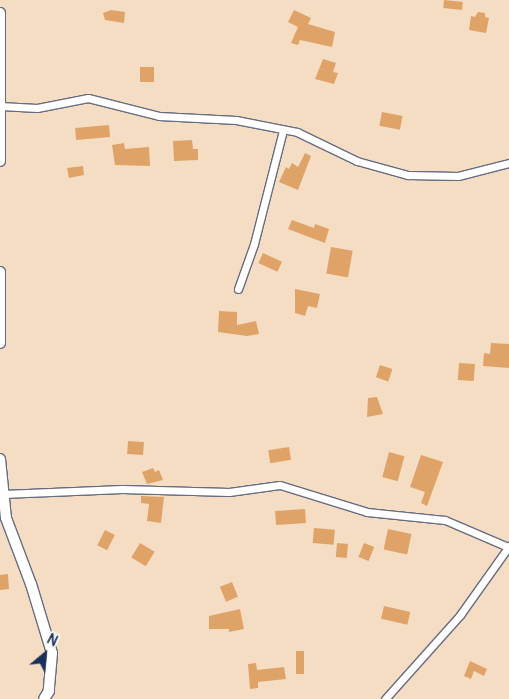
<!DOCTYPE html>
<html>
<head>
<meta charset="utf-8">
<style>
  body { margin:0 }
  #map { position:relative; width:509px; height:699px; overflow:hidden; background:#f4ddc3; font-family:Pangolin,sans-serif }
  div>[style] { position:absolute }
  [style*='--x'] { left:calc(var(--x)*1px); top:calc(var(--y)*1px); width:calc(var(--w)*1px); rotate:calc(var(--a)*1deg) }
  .building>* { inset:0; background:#e0a367; transform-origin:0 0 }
  .roads { filter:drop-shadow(1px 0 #676c81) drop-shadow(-1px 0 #676c81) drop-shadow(0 1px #676c81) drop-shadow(0 -1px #676c81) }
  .street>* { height:7px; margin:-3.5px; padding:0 3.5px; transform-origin:3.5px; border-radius:3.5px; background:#fff }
  .secondary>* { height:10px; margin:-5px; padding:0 5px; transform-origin:5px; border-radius:5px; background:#fff }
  span { translate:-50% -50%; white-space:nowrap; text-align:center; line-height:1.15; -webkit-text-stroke:4px #f6f6f2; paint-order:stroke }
  .north { position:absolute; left:20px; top:629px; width:50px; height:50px; -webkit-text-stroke:4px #f6f6f2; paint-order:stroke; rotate:28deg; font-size:14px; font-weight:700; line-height:20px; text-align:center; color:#1b2f5e }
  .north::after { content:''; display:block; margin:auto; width:18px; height:22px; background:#1b2f5e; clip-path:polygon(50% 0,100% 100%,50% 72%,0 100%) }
</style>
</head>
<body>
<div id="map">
  <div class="building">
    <div style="left:444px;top:0;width:19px;height:8px;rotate:6deg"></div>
    <div style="clip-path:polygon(111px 10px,125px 12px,124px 23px,105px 20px,103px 13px)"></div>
    <div style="clip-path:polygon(294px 10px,311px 18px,308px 24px,335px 32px,332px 47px,300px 40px,298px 45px,291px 43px,298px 27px,288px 22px)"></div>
    <div style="clip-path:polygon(478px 12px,485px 13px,485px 17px,489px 18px,486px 33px,469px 30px,471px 16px,475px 17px)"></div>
    <div style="clip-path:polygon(323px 59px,336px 63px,333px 72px,338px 73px,334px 84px,315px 79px)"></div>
    <div style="left:140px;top:67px;width:14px;height:15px"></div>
    <div style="left:382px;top:112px;width:21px;height:14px;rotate:11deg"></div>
    <div style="left:109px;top:125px;width:12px;height:34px;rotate:85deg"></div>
    <div style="clip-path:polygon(192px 140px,193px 149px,198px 149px,198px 160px,174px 161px,173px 141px)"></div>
    <div style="clip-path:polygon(124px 143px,125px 149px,149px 147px,150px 166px,115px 165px,112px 145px)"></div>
    <div style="clip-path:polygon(305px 153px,311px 156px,298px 190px,279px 182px,286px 167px,289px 169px,292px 163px,298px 167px)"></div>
    <div style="clip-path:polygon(83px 166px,84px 175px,69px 178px,67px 168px)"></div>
    <div style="clip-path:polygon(292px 220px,314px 228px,315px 224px,329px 229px,325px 243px,288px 229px)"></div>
    <div style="left:331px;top:247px;width:22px;height:27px;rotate:10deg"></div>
    <div style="left:263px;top:253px;width:21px;height:11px;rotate:25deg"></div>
    <div style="clip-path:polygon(295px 289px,320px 294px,317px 308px,308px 306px,305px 316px,295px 313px)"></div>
    <div style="clip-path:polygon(219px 311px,237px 312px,237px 325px,256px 321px,259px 334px,247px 336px,218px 332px)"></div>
    <div style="clip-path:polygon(491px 343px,509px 344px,509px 368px,483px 366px,484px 353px,490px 354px)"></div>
    <div style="left:459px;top:363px;width:16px;height:17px;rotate:4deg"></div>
    <div style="left:380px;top:365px;width:13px;height:13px;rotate:18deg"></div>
    <div style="clip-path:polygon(377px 397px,383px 414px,367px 417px,368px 398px)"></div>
    <div style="left:128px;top:441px;width:16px;height:13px;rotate:4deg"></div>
    <div style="left:289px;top:447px;width:13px;height:21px;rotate:81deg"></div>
    <div style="left:389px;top:452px;width:16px;height:26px;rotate:15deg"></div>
    <div style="clip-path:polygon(421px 455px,443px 462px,427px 506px,421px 503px,425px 492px,410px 487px)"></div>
    <div style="clip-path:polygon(153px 468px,155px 472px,159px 470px,163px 480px,147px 484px,142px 472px)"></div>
    <div style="clip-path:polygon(141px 496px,164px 497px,161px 523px,147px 521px,149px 504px,141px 503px)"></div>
    <div style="left:305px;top:509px;width:14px;height:30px;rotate:86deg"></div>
    <div style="left:314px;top:528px;width:21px;height:15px;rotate:5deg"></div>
    <div style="left:388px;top:529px;width:24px;height:21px;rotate:12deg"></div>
    <div style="left:105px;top:530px;width:11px;height:17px;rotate:27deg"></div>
    <div style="left:140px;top:543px;width:17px;height:17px;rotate:31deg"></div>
    <div style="left:337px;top:543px;width:11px;height:14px;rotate:5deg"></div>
    <div style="left:364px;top:543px;width:11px;height:15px;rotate:22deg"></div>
    <div style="clip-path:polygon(8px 574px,9px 589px,0 590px,0 575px)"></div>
    <div style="left:232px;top:582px;width:16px;height:13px;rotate:68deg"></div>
    <div style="left:384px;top:606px;width:27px;height:13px;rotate:13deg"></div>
    <div style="clip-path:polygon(240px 609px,244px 629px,229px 632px,229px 629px,209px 629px,209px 616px)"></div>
    <div style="left:296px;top:651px;width:8px;height:23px"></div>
    <div style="clip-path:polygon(470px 661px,487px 669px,484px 676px,474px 671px,471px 679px,464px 676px)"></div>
    <div style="clip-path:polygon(256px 663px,257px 670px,284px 667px,286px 679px,258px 682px,258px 688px,250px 689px,248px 664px)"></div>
  </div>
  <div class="roads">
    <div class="street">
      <div style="--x:0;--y:106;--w:37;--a:3"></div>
      <div style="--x:37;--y:108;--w:52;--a:-11.1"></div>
      <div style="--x:88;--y:98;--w:73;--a:14.2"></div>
      <div style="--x:159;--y:116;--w:77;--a:3"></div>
      <div style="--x:236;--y:120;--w:62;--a:11.1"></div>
      <div style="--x:297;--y:132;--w:67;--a:25.8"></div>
      <div style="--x:357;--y:161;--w:53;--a:15.4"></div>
      <div style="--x:408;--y:175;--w:50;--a:1.1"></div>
      <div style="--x:458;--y:176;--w:53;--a:-14.3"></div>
      <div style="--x:238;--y:289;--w:48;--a:-70.4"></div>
      <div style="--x:254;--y:244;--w:118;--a:-75.7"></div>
      <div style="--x:3;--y:494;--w:119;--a:-2.4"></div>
      <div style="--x:122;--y:489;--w:107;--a:1.6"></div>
      <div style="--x:229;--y:492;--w:51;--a:-7.8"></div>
      <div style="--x:280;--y:485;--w:91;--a:17.2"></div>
      <div style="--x:367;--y:512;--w:78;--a:5.9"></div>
      <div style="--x:445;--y:520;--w:69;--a:23.2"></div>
      <div style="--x:385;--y:699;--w:113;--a:-48.2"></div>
      <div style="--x:460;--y:615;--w:85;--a:-54.6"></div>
    </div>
    <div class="secondary">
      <div style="--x:0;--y:13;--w:148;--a:90"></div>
      <div style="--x:0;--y:272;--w:71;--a:90"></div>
      <div style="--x:0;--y:459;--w:59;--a:84.2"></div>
      <div style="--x:6;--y:518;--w:71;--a:69.3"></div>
      <div style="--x:31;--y:584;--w:72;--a:73.1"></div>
      <div style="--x:52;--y:653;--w:38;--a:95"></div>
      <div style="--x:49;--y:691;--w:9;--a:122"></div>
    </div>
  </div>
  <div class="north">N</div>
</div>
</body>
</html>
